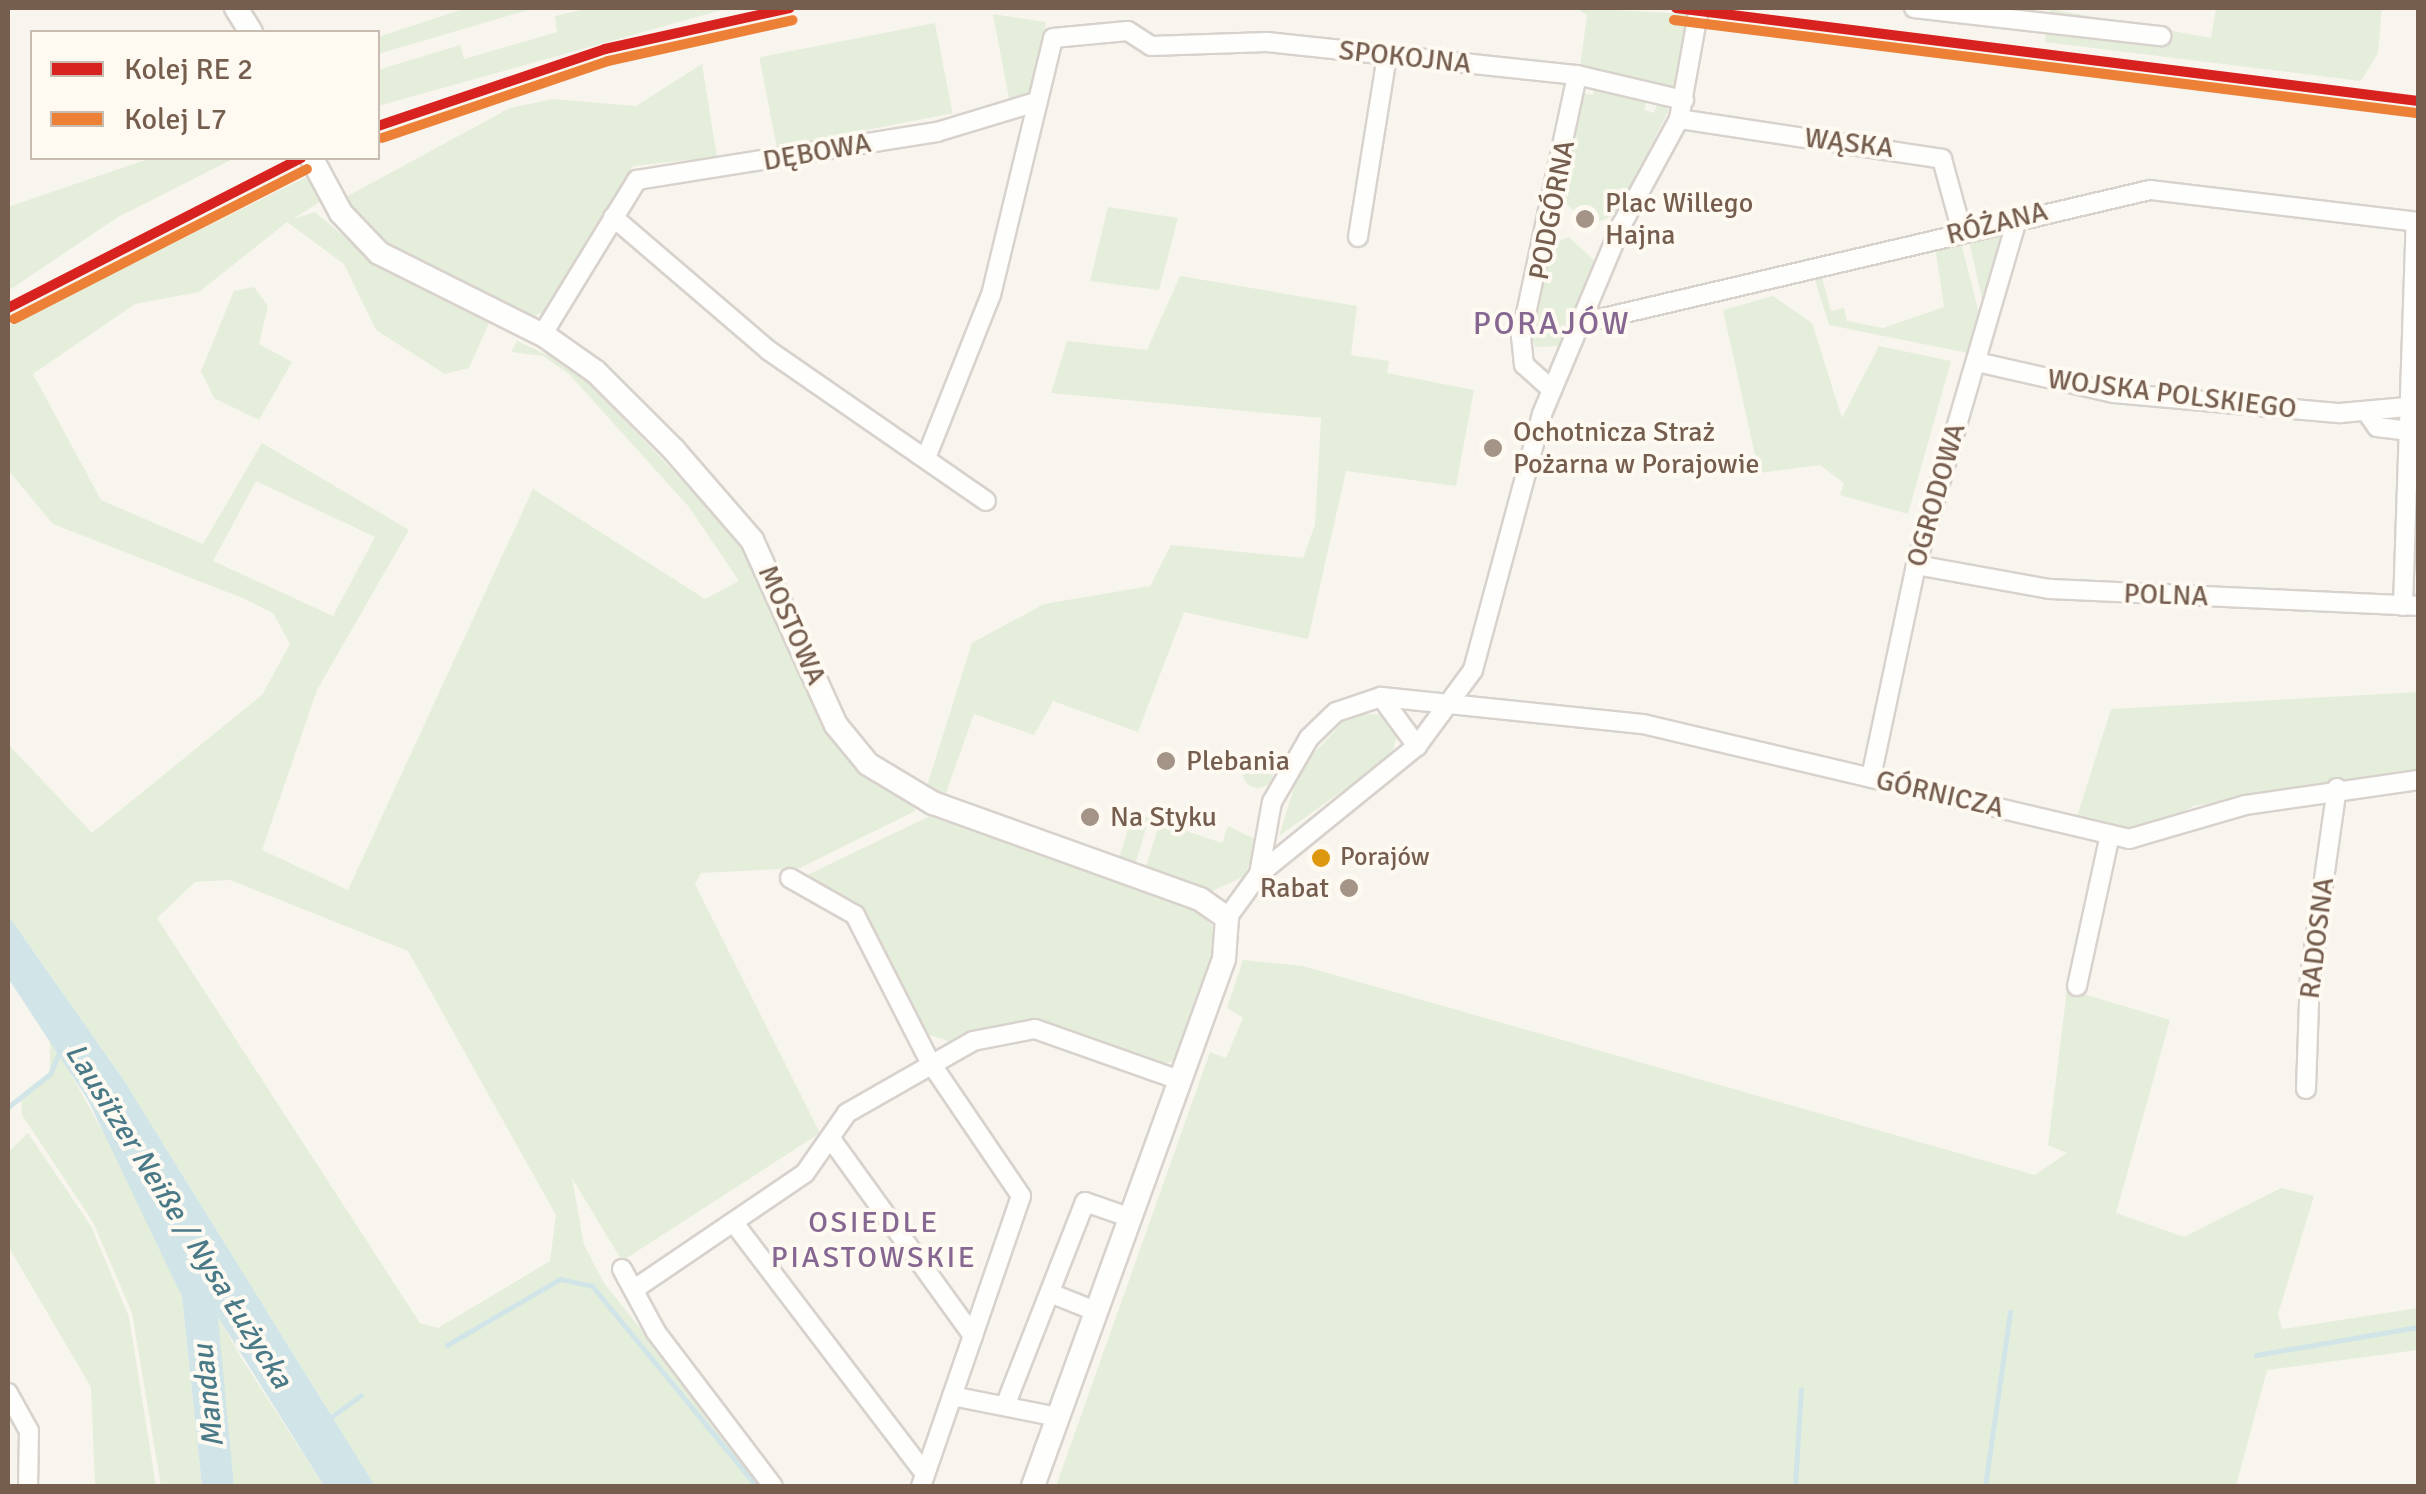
<!DOCTYPE html>
<html>
<head>
<meta charset="utf-8">
<style>
  body { margin:0 }
  #map { position:relative; width:2426px; height:1494px; overflow:hidden; background:#f8f5ef; font-family:Signika,sans-serif }
  div>[style] { position:absolute }
  [style*='--x'] { left:calc(var(--x)*1px); top:calc(var(--y)*1px); width:calc(var(--w)*1px); rotate:calc(var(--a)*1deg) }
  .green>* { inset:0; background:#e5eedb; transform-origin:0 0 }
  .round { border-radius:50% }
  .water>* { inset:0; background:#d1e5e8 }
  .stream>* { height:5px; margin:-2.5px; padding:0 2.5px; transform-origin:2.5px; border-radius:2.5px; background:#d1e5e8 }
  .roads { filter:drop-shadow(2px 0 #d8d2cd) drop-shadow(-2px 0 #d8d2cd) drop-shadow(0 2px #d8d2cd) drop-shadow(0 -2px #d8d2cd) }
  .street>* { height:18px; margin:-9px; padding:0 9px; transform-origin:9px; border-radius:9px; background:#fefefd }
  .secondary>* { height:22px; margin:-11px; padding:0 11px; transform-origin:11px; border-radius:11px; background:#fefefd }
  .rail-1>* { height:10px; margin:-5px; padding:0 5px; transform-origin:5px; border-radius:5px; background:#d7221f }
  .rail-2>* { height:10px; margin:-5px; padding:0 5px; transform-origin:5px; border-radius:5px; background:#ed8037 }
  .dots>* { width:28px; height:28px; translate:-50% -50%; box-sizing:border-box; border:5px solid #fefaf2; border-radius:50% }
  span { translate:-50% -50%; white-space:nowrap; text-align:center; line-height:1.15; -webkit-text-stroke:8px #fefaf2; paint-order:stroke }
  .bus-label { font-size:26px; color:#765e4f }
  .left { translate:0 -50%; text-align:left }
  .street-label { font-size:28px; color:#765e4f }
  .poi-label { font-size:28px; color:#765e4f }
  .right { translate:-100% -50%; text-align:right }
  .water-label { font-size:30px; color:#4a7a87; font-style:italic }
  .neighbourhood-label { font-size:30px; color:#856791; letter-spacing:2.5px }
  .quarter-label { font-size:32px; color:#856791; letter-spacing:2.5px }
  .frame { position:absolute; inset:0; border:10px solid #765e4f; pointer-events:none }
  .legend { position:absolute; left:30px; top:30px; width:350px; height:130px; box-sizing:border-box; background:#fefaf2; border:2px solid #c8bcb1; margin:0; padding:12px 18px; list-style:none; font-size:30px; color:#765e4f }
  .legend li { display:flex; align-items:center; gap:20px; height:50px }
  .legend b { width:50px; border:2px solid #c8bcb1 }
</style>
</head>
<body>
<div id="map">
  <div class="green">
    <div style="clip-path:polygon(466px 8px,535px 8px,378px 54px,378px 37px)"></div>
    <div style="clip-path:polygon(589px 8px,729px 8px,378px 106px,378px 70px,460px 45px,464px 59px,557px 32px,555px 16px)"></div>
    <div style="clip-path:polygon(1576px 8px,1691px 14px,1681px 82px,1673px 88px,1580px 67px,1587px 15px)"></div>
    <div style="clip-path:polygon(2216px 8px,2382px 8px,2378px 53px,2361px 81px,2045px 42px,2050px 9px,2211px 38px)"></div>
    <div style="clip-path:polygon(993px 14px,1046px 22px,1032px 99px,1010px 104px)"></div>
    <div style="left:935px;top:23px;width:92px;height:179px;rotate:79deg"></div>
    <div style="clip-path:polygon(702px 64px,717px 157px,633px 166px,546px 311px,529px 318px,386px 247px,350px 214px,346px 197px,510px 108px,553px 99px,636px 106px)"></div>
    <div style="clip-path:polygon(1596px 82px,1648px 96px,1644px 110px,1654px 113px,1658px 101px,1669px 110px,1616px 214px,1590px 226px,1560px 198px,1581px 93px,1593px 95px)"></div>
    <div style="clip-path:polygon(151px 158px,235px 158px,118px 217px,8px 291px,8px 207px)"></div>
    <div style="clip-path:polygon(evenodd,308px 176px,322px 200px,293px 219px,315px 212px,374px 262px,489px 323px,469px 368px,445px 374px,376px 330px,344px 264px,287px 222px,199px 292px,135px 304px,33px 374px,101px 500px,203px 544px,262px 443px,409px 530px,317px 690px,262px 850px,348px 890px,533px 489px,705px 599px,739px 581px,689px 507px,569px 374px,543px 356px,511px 352px,517px 341px,576px 368px,726px 527px,759px 570px,830px 729px,912px 801px,915px 811px,800px 868px,701px 873px,695px 884px,820px 1133px,622px 1261px,572px 1178px,584px 1245px,604px 1283px,766px 1486px,375px 1486px,123px 1079px,8px 915px,8px 744px,92px 833px,262px 695px,290px 644px,273px 613px,245px 599px,53px 524px,8px 470px,8px 326px,308px 176px,256px 481px,375px 537px,333px 616px,213px 561px,256px 481px,308px 176px,230px 880px,408px 951px,556px 1215px,550px 1261px,438px 1328px,420px 1323px,157px 918px,195px 882px,230px 880px)"></div>
    <div style="clip-path:polygon(1108px 207px,1178px 218px,1159px 290px,1090px 281px)"></div>
    <div style="clip-path:polygon(2005px 232px,1984px 307px,1968px 237px)"></div>
    <div style="clip-path:polygon(1569px 237px,1596px 262px,1560px 346px,1535px 347px,1529px 328px,1551px 244px)"></div>
    <div style="clip-path:polygon(1960px 239px,1980px 317px,1968px 353px,1829px 325px,1815px 280px,1822px 277px,1831px 311px,1844px 308px,1847px 321px,1883px 328px,1944px 307px,1935px 246px)"></div>
    <div style="clip-path:polygon(1180px 276px,1357px 306px,1351px 355px,1389px 361px,1387px 373px,1474px 390px,1456px 486px,1346px 471px,1308px 639px,1184px 612px,1138px 732px,1053px 701px,1034px 735px,974px 714px,944px 798px,925px 792px,972px 643px,1044px 604px,1150px 586px,1171px 545px,1303px 558px,1315px 525px,1321px 418px,1051px 393px,1067px 341px,1147px 350px)"></div>
    <div style="clip-path:polygon(254px 287px,268px 306px,259px 344px,292px 362px,259px 420px,214px 398px,201px 371px,234px 291px)"></div>
    <div style="clip-path:polygon(1773px 296px,1812px 323px,1842px 418px,1879px 346px,1951px 361px,1908px 514px,1840px 495px,1844px 483px,1820px 465px,1759px 473px,1723px 310px)"></div>
    <div style="clip-path:polygon(2418px 692px,2418px 771px,2194px 806px,2149px 831px,2077px 817px,2111px 709px)"></div>
    <div style="clip-path:polygon(1363px 714px,1388px 715px,1398px 733px,1391px 756px,1279px 836px,1300px 768px,1343px 722px)"></div>
    <div class="round" style="left:1243px;top:758px;width:30px;height:30px"></div>
    <div style="left:1133px;top:813px;width:17px;height:47px;rotate:17deg"></div>
    <div style="clip-path:polygon(930px 816px,1198px 912px,1213px 927px,1214px 962px,1175px 1060px,1159px 1066px,1021px 1020px,954px 1043px,921px 1032px,856px 904px,803px 877px)"></div>
    <div style="clip-path:polygon(1160px 822px,1222px 843px,1228px 826px,1261px 842px,1243px 877px,1208px 893px,1144px 873px)"></div>
    <div style="clip-path:polygon(1243px 960px,1303px 966px,2035px 1175px,2067px 1153px,2048px 1145px,2067px 989px,2170px 1020px,2116px 1213px,2184px 1237px,2281px 1188px,2314px 1196px,2278px 1314px,2282px 1329px,2418px 1308px,2418px 1350px,2267px 1370px,2236px 1486px,1056px 1486px,1210px 1052px,1226px 1058px,1243px 1018px,1227px 1008px)"></div>
    <div style="clip-path:polygon(50px 1037px,142px 1201px,182px 1297px,202px 1486px,161px 1486px,132px 1313px,93px 1222px,22px 1115px,21px 1097px,50px 1074px)"></div>
    <div style="clip-path:polygon(28px 1133px,91px 1226px,129px 1317px,156px 1486px,95px 1486px,91px 1387px,8px 1246px,8px 1152px)"></div>
    <div style="clip-path:polygon(216px 1312px,240px 1356px,324px 1486px,234px 1486px)"></div>
  </div>
  <div class="water">
    <div style="clip-path:polygon(8px 915px,123px 1079px,375px 1486px,324px 1486px,218px 1317px,234px 1486px,202px 1486px,182px 1297px,88px 1100px,8px 978px)"></div>
  </div>
  <div class="stream">
    <div style="--x:8;--y:1107;--w:53;--a:-38.2"></div>
    <div style="--x:50;--y:1074;--w:28;--a:-67"></div>
    <div style="--x:447;--y:1345;--w:131;--a:-30.3"></div>
    <div style="--x:560;--y:1279;--w:33;--a:12"></div>
    <div style="--x:592;--y:1286;--w:259;--a:50.6"></div>
    <div style="--x:2256;--y:1355;--w:164;--a:-9.8"></div>
    <div style="--x:331;--y:1417;--w:37;--a:-36"></div>
    <div style="--x:1795;--y:1486;--w:97;--a:-86.5"></div>
    <div style="--x:1985;--y:1486;--w:176;--a:-81.8"></div>
  </div>
  <div class="roads">
    <div class="street">
      <div style="--x:1914;--y:8;--w:249;--a:6.5"></div>
      <div style="--x:1679;--y:119;--w:266;--a:8.6"></div>
      <div style="--x:1942;--y:159;--w:76;--a:74.7"></div>
      <div style="--x:613;--y:217;--w:204;--a:40.6"></div>
      <div style="--x:768;--y:350;--w:265;--a:34.7"></div>
      <div style="--x:1358;--y:237;--w:184;--a:-80.9"></div>
      <div style="--x:1582;--y:323;--w:583;--a:-13.18"></div>
      <div style="--x:2150;--y:190;--w:270;--a:6.8"></div>
      <div style="--x:542;--y:335;--w:182;--a:-58.5"></div>
      <div style="--x:637;--y:180;--w:304;--a:-9.1"></div>
      <div style="--x:937;--y:132;--w:103;--a:-16.9"></div>
      <div style="--x:1977;--y:362;--w:140;--a:12.8"></div>
      <div style="--x:2114;--y:393;--w:227;--a:5.1"></div>
      <div style="--x:2340;--y:413;--w:78;--a:-5.1"></div>
      <div style="--x:1551;--y:389;--w:36;--a:-138"></div>
      <div style="--x:1524;--y:365;--w:28;--a:-96"></div>
      <div style="--x:1521;--y:337;--w:268;--a:-77.9"></div>
      <div style="--x:2368;--y:414;--w:16;--a:55"></div>
      <div style="--x:2377;--y:427;--w:41;--a:7"></div>
      <div style="--x:926;--y:458;--w:175;--a:-68.3"></div>
      <div style="--x:991;--y:295;--w:264;--a:-76.4"></div>
      <div style="--x:1053;--y:38;--w:75;--a:-5.3"></div>
      <div style="--x:1128;--y:31;--w:27;--a:33"></div>
      <div style="--x:1151;--y:46;--w:116;--a:-2"></div>
      <div style="--x:1267;--y:42;--w:312;--a:6.1"></div>
      <div style="--x:1577;--y:75;--w:110;--a:13.2"></div>
      <div style="--x:1916;--y:565;--w:135;--a:10.2"></div>
      <div style="--x:2049;--y:589;--w:369;--a:2.6"></div>
      <div style="--x:2403;--y:606;--w:384;--a:-88.1"></div>
      <div style="--x:1381;--y:697;--w:61;--a:53.7"></div>
      <div style="--x:1871;--y:777;--w:217;--a:-78"></div>
      <div style="--x:1916;--y:565;--w:363;--a:-73.7"></div>
      <div style="--x:1259;--y:874;--w:73;--a:-79.8"></div>
      <div style="--x:1272;--y:802;--w:74;--a:-60"></div>
      <div style="--x:1309;--y:738;--w:37;--a:-44"></div>
      <div style="--x:1336;--y:712;--w:47;--a:-18.4"></div>
      <div style="--x:1381;--y:697;--w:263;--a:5.9"></div>
      <div style="--x:1643;--y:724;--w:499;--a:13.3"></div>
      <div style="--x:2129;--y:839;--w:121;--a:-16.3"></div>
      <div style="--x:2245;--y:805;--w:175;--a:-8.2"></div>
      <div style="--x:790;--y:878;--w:75;--a:29.6"></div>
      <div style="--x:855;--y:915;--w:165;--a:63"></div>
      <div style="--x:930;--y:1062;--w:162;--a:55.8"></div>
      <div style="--x:1021;--y:1196;--w:307;--a:109"></div>
      <div style="--x:1227;--y:918;--w:54;--a:-54"></div>
      <div style="--x:1259;--y:874;--w:203;--a:-39"></div>
      <div style="--x:1417;--y:746;--w:94;--a:-53.6"></div>
      <div style="--x:1473;--y:670;--w:265;--a:-74.9"></div>
      <div style="--x:1542;--y:414;--w:206;--a:-67.2"></div>
      <div style="--x:1622;--y:224;--w:119;--a:-61.5"></div>
      <div style="--x:1679;--y:119;--w:113;--a:-79.8"></div>
      <div style="--x:2077;--y:986;--w:155;--a:-77.7"></div>
      <div style="--x:2306;--y:1089;--w:112;--a:-88"></div>
      <div style="--x:2310;--y:977;--w:191;--a:-81.9"></div>
      <div style="--x:831;--y:1139;--w:243;--a:54.2"></div>
      <div style="--x:734;--y:1223;--w:315;--a:52.7"></div>
      <div style="--x:622;--y:1269;--w:72;--a:61.6"></div>
      <div style="--x:656;--y:1332;--w:193;--a:52.8"></div>
      <div style="--x:636;--y:1288;--w:204;--a:-34.2"></div>
      <div style="--x:805;--y:1173;--w:73;--a:-55"></div>
      <div style="--x:847;--y:1113;--w:145;--a:-29.7"></div>
      <div style="--x:973;--y:1041;--w:63;--a:-11"></div>
      <div style="--x:1035;--y:1029;--w:153;--a:19.5"></div>
      <div style="--x:1050;--y:1293;--w:48;--a:21.8"></div>
      <div style="--x:8;--y:1393;--w:43;--a:61.1"></div>
      <div style="--x:29;--y:1431;--w:55;--a:91"></div>
      <div style="--x:952;--y:1396;--w:108;--a:11.2"></div>
      <div style="--x:1005;--y:1406;--w:219;--a:-68.6"></div>
      <div style="--x:1085;--y:1202;--w:49;--a:19.2"></div>
    </div>
    <div class="secondary">
      <div style="--x:236;--y:8;--w:28;--a:58"></div>
      <div style="--x:312;--y:159;--w:61;--a:61.8"></div>
      <div style="--x:341;--y:213;--w:55;--a:46.5"></div>
      <div style="--x:379;--y:253;--w:186;--a:26.6"></div>
      <div style="--x:545;--y:336;--w:62;--a:35.2"></div>
      <div style="--x:596;--y:372;--w:110;--a:45"></div>
      <div style="--x:674;--y:450;--w:119;--a:49.1"></div>
      <div style="--x:752;--y:540;--w:203;--a:65.6"></div>
      <div style="--x:836;--y:725;--w:50;--a:50.6"></div>
      <div style="--x:868;--y:764;--w:76;--a:31"></div>
      <div style="--x:933;--y:803;--w:284;--a:19.8"></div>
      <div style="--x:1200;--y:899;--w:33;--a:35"></div>
      <div style="--x:1227;--y:918;--w:41;--a:94.2"></div>
      <div style="--x:1224;--y:959;--w:561;--a:109.92"></div>
    </div>
  </div>
  <div class="rail-1">
    <div style="--x:1676;--y:8;--w:748;--a:7.14"></div>
    <div style="--x:378;--y:126;--w:240;--a:-18.7"></div>
    <div style="--x:605;--y:49;--w:189;--a:-12.5"></div>
    <div style="--x:8;--y:308;--w:329;--a:-27.1"></div>
  </div>
  <div class="rail-2">
    <div style="--x:1674;--y:20;--w:748;--a:7.14"></div>
    <div style="--x:382;--y:138;--w:239;--a:-18.8"></div>
    <div style="--x:608;--y:61;--w:189;--a:-12.5"></div>
    <div style="--x:14;--y:319;--w:329;--a:-27.1"></div>
  </div>
  <div class="dots">
    <div style="left:1585px;top:219px;background:#a49387"></div>
    <div style="left:1493px;top:448px;background:#a49387"></div>
    <div style="left:1166px;top:761px;background:#a49387"></div>
    <div style="left:1090px;top:817px;background:#a49387"></div>
    <div style="left:1321px;top:858px;background:#dd9810"></div>
    <div style="left:1349px;top:888px;background:#a49387"></div>
  </div>
  <div class="bus-label">
    <span class="left" style="left:1340px;top:858px">Porajów</span>
  </div>
  <div class="street-label">
    <span style="left:1405px;top:57px;rotate:6deg">SPOKOJNA</span>
    <span style="left:1849px;top:143px;rotate:7deg">WĄSKA</span>
    <span style="left:817px;top:152px;rotate:-10deg">DĘBOWA</span>
    <span style="left:1552px;top:210px;rotate:-79deg">PODGÓRNA</span>
    <span style="left:1997px;top:223px;rotate:-14deg">RÓŻANA</span>
    <span style="left:2172px;top:394px;rotate:7deg">WOJSKA POLSKIEGO</span>
    <span style="left:1936px;top:495px;rotate:-74deg">OGRODOWA</span>
    <span style="left:2166px;top:595px;rotate:2deg">POLNA</span>
    <span style="left:792px;top:625px;rotate:66deg">MOSTOWA</span>
    <span style="left:1940px;top:794px;rotate:13deg">GÓRNICZA</span>
    <span style="left:2317px;top:938px;rotate:-83deg">RADOSNA</span>
  </div>
  <div class="poi-label">
    <span class="left" style="left:1605px;top:219px">Plac Willego<br>Hajna</span>
    <span class="left" style="left:1513px;top:448px">Ochotnicza Straż<br>Pożarna w Porajowie</span>
    <span class="left" style="left:1186px;top:761px">Plebania</span>
    <span class="left" style="left:1110px;top:817px">Na Styku</span>
    <span class="right" style="left:1329px;top:888px">Rabat</span>
  </div>
  <div class="water-label">
    <span style="left:178px;top:1216px;rotate:58deg">Lausitzer Neiße / Nysa Łużycka</span>
    <span style="left:209px;top:1396px;rotate:-96deg">Mandau</span>
  </div>
  <div class="neighbourhood-label">
    <span style="left:874px;top:1240px">OSIEDLE<br>PIASTOWSKIE</span>
  </div>
  <div class="quarter-label">
    <span style="left:1552px;top:324px">PORAJÓW</span>
  </div>
  <div class="frame"></div>
  <ul class="legend">
  <li><b style="height:12px;background:#d7221f"></b>Kolej RE 2</li>
  <li><b style="height:12px;background:#ed8037"></b>Kolej L7</li>
  </ul>
</div>
</body>
</html>
